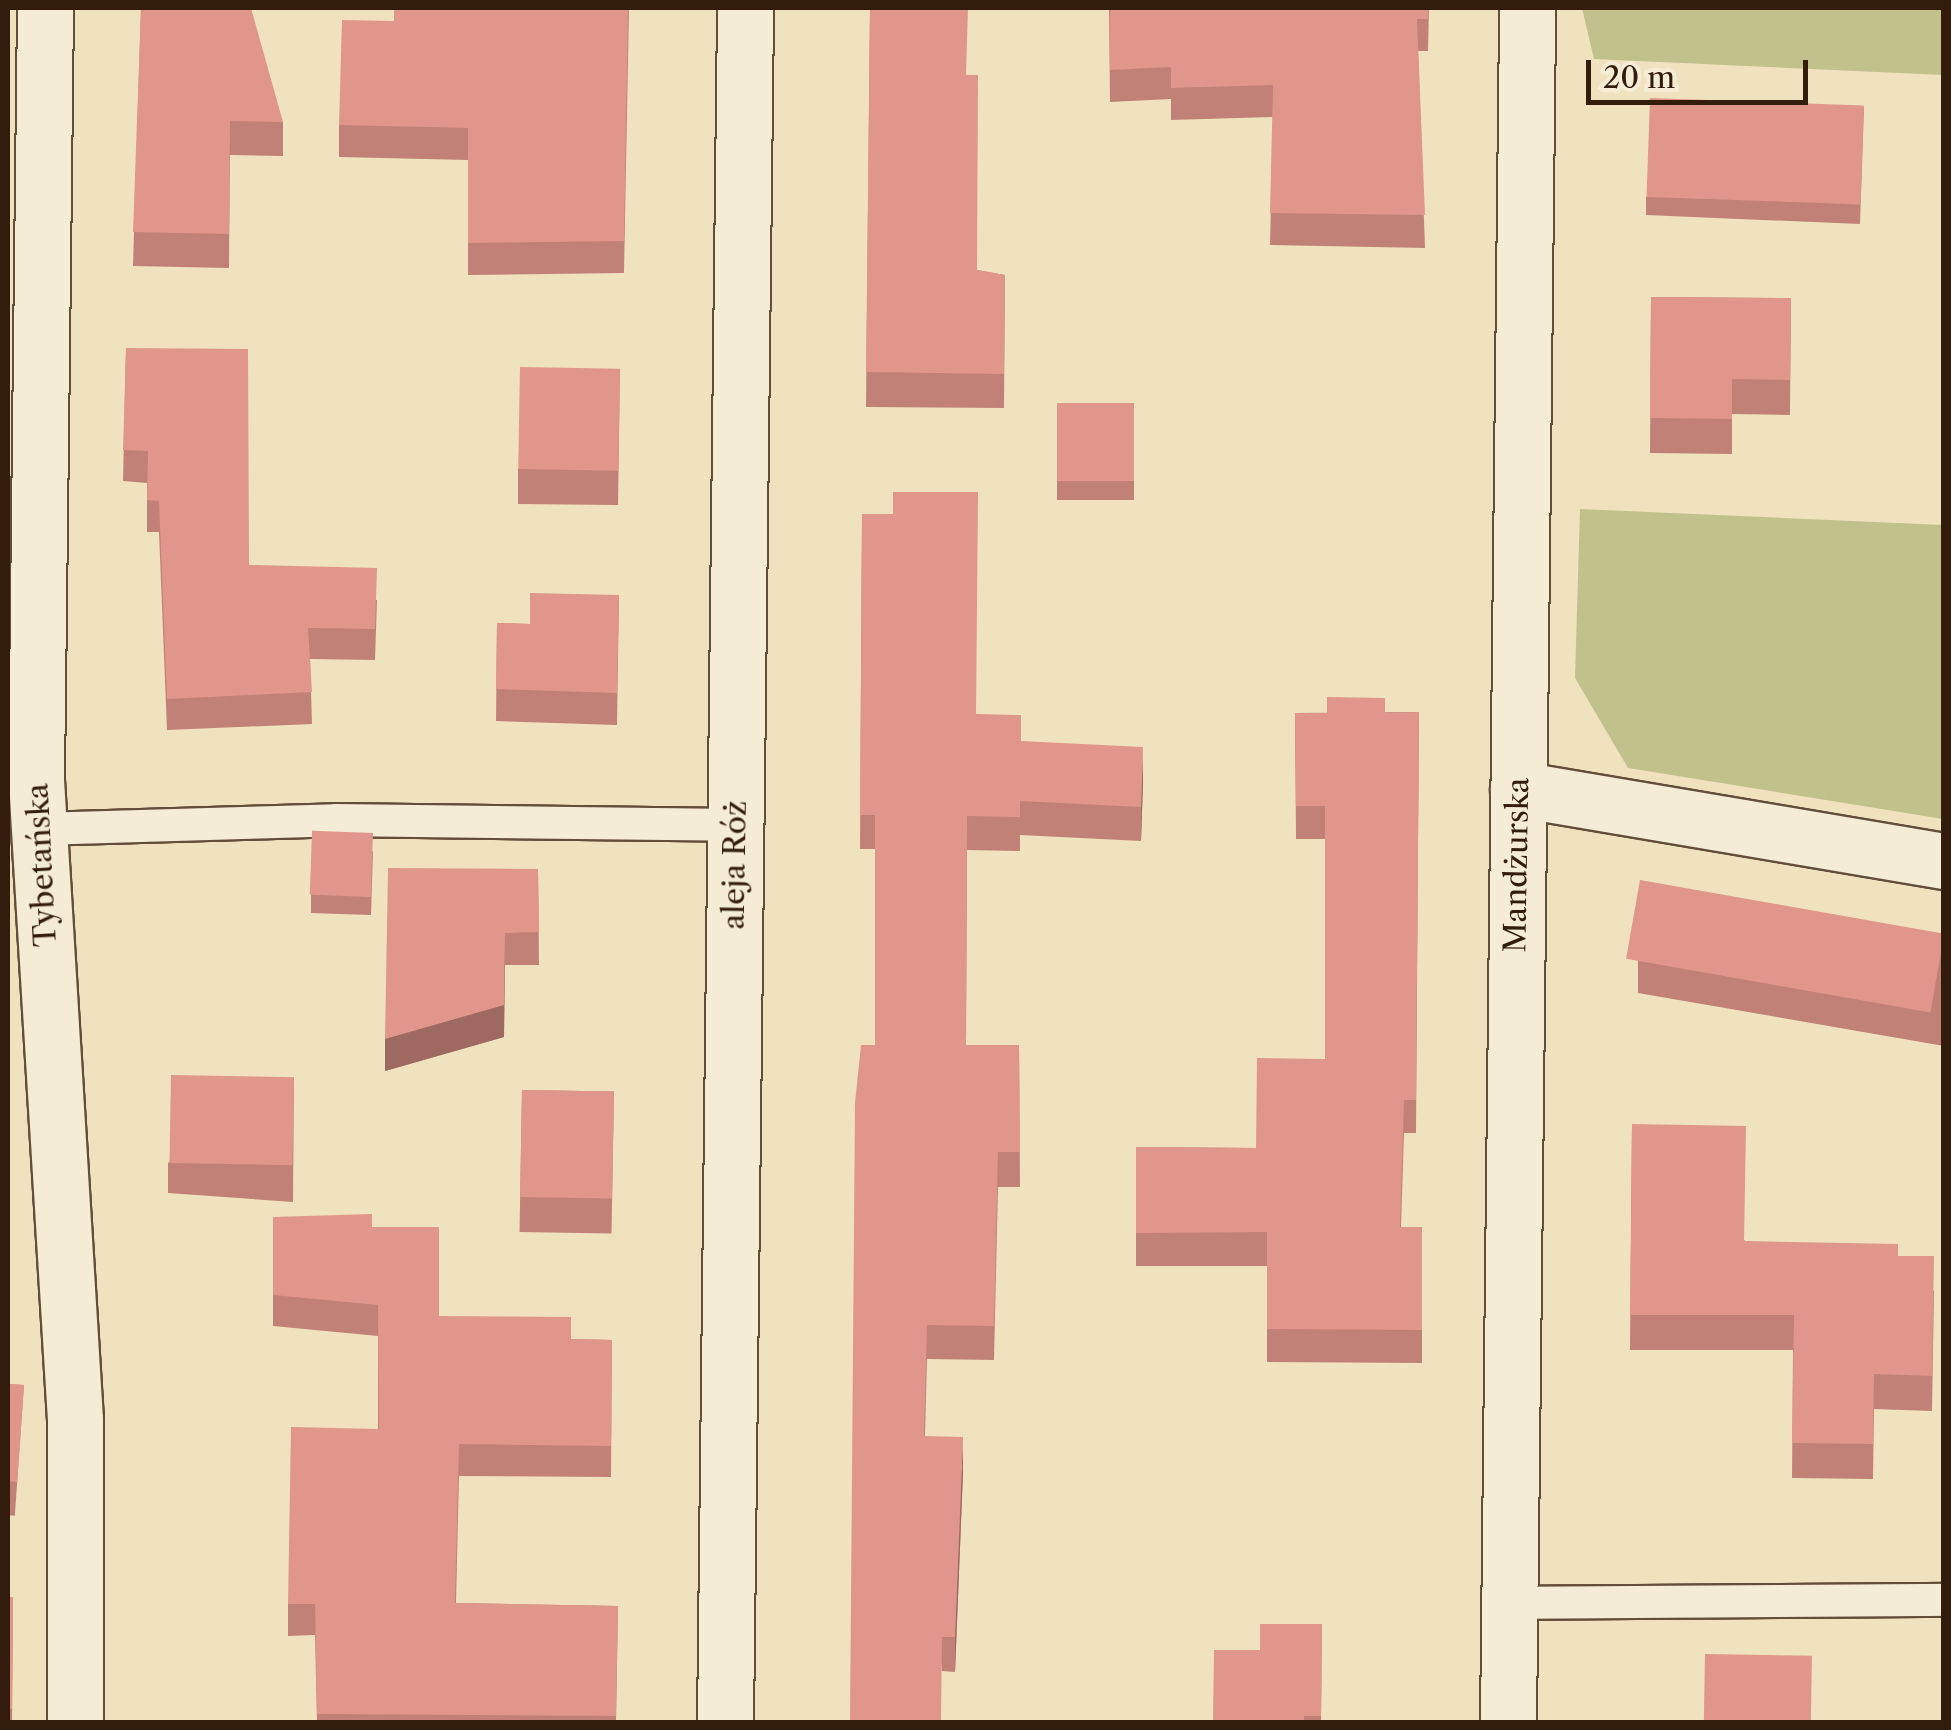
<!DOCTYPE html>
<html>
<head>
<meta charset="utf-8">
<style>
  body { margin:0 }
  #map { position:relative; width:1951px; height:1730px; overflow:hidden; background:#f0e2bf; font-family:"Libre Caslon Text",serif }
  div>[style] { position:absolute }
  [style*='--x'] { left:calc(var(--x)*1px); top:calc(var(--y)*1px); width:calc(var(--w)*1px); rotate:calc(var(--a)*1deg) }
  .green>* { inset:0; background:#c1c18c }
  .roads { filter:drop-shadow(2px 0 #634e39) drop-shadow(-2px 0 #634e39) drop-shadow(0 2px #634e39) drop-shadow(0 -2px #634e39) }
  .lane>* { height:32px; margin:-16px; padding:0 16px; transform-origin:16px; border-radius:16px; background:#f5ecd5 }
  .street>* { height:55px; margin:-27.5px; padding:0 27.5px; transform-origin:27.5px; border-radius:27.5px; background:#f5ecd5 }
  .wall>* { inset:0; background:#c18177; transform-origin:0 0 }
  .shaded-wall>* { inset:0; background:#9d6961 }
  .building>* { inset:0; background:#e0968a; transform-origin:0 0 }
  span { translate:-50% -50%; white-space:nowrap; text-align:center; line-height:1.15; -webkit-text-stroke:8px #f5ecd5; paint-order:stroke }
  .street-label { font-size:30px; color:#341c0c }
  .frame { position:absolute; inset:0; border:10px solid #341c0c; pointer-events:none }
  .scale { position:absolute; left:1586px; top:60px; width:222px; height:45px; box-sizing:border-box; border:5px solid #341c0c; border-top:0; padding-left:12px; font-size:30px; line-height:35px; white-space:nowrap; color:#341c0c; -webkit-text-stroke:8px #f5ecd5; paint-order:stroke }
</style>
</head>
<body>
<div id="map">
  <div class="green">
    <div style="clip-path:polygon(1582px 8px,1943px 8px,1943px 75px,1594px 59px)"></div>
    <div style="clip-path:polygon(1580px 509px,1943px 525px,1943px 819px,1628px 768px,1575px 678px)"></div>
  </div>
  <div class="roads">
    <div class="lane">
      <div style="--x:39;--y:829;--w:297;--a:-1.7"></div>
      <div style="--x:336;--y:820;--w:399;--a:0.7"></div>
      <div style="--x:1508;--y:1603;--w:436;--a:-0.4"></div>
    </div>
    <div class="street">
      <div style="--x:45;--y:8;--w:772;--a:90.67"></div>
      <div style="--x:36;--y:780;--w:641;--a:86.51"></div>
      <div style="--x:75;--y:1420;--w:302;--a:90"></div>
      <div style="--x:1518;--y:789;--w:432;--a:9.6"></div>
      <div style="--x:725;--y:1722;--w:1714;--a:-89.33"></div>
      <div style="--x:1508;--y:1722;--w:1714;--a:-89.36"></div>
    </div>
  </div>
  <div class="wall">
    <div style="clip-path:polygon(141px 8px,283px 122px,283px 156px,230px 155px,229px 268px,133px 266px)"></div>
    <div style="clip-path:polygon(629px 8px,624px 273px,468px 275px,468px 160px,339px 157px,339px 125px,394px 21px,493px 9px)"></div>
    <div style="clip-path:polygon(870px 8px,967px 75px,977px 270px,1005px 275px,1004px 408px,866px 407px)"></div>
    <div style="clip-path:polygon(1109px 8px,1429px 8px,1428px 51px,1418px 51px,1425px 248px,1270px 245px,1273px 117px,1171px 120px,1171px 99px,1110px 102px)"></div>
    <div style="clip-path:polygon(1864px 107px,1860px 224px,1646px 215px,1646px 197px)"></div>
    <div style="clip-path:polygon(1651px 297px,1791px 298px,1790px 415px,1732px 414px,1732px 454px,1650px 453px)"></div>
    <div style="clip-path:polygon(126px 348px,249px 565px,377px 600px,375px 660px,310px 659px,312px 724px,167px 730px,159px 532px,147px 532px,147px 483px,123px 481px)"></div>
    <div style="clip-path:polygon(620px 369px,618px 505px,518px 504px,518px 469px)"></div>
    <div style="left:1057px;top:403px;width:77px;height:97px"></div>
    <div style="clip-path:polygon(862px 514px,976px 714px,1021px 741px,1143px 781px,1141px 841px,1020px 835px,1020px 851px,967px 850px,966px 1045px,1019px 1045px,1020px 1187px,998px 1187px,994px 1360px,927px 1359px,925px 1436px,963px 1472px,955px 1672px,942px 1671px,875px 1045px,875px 849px,860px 849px)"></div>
    <div style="clip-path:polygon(619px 595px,617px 725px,496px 721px,497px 623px,530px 624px)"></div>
    <div style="clip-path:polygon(1419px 712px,1416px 1133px,1404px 1133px,1401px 1227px,1422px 1227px,1422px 1363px,1267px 1362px,1267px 1266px,1136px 1266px,1136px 1147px,1256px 1148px,1325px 1059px,1325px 839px,1296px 839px,1295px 713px)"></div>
    <div style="clip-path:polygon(373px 851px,371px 915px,311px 913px,311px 895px)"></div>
    <div style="clip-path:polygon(538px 869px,539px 965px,505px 965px,504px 1037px,385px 1071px)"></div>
    <div style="clip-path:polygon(1944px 933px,1944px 1046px,1638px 993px,1638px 960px)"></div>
    <div style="clip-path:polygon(294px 1077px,293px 1202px,168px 1193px,168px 1163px)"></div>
    <div style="left:522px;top:1090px;width:92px;height:142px;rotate:1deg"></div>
    <div style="clip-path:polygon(1632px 1124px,1745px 1241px,1898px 1256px,1934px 1291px,1932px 1411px,1874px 1409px,1873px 1479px,1792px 1478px,1793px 1350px,1630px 1350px)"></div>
    <div style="clip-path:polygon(273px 1217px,372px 1227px,439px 1316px,571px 1339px,612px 1340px,611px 1477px,459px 1476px,456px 1603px,618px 1606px,616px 1722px,317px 1722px,315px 1635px,288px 1636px,288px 1604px,378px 1429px,378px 1336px,273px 1326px)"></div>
    <div style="left:8px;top:1384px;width:16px;height:131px;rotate:4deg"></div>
    <div style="clip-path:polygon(8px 1597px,13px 1597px,12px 1722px,8px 1722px)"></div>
    <div style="clip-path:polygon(1322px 1624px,1321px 1722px,1213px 1722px,1260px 1650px)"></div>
  </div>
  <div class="shaded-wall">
    <div style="clip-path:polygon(1143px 747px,1143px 781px,1141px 841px,1141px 807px)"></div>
    <div style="clip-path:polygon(505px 933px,504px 1037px,385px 1071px,385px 1039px)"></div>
    <div style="clip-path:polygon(963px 1437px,963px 1472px,955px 1672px,955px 1637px)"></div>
  </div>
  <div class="building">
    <div style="clip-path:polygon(141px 8px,251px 8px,283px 122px,230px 121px,229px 234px,133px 232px)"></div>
    <div style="clip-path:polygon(493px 8px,628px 8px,624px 241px,468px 243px,468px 128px,339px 125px,342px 20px,394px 21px,394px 9px,493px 9px)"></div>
    <div style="clip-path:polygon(870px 8px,968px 8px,966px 75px,978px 75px,977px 270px,1005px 275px,1004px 374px,866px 372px)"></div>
    <div style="clip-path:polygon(1110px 8px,1428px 8px,1428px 19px,1417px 19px,1425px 215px,1270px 213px,1273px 85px,1171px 88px,1171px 67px,1110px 70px)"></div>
    <div style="left:1650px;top:98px;width:214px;height:99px;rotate:2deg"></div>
    <div style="clip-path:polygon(1651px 297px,1791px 298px,1790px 380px,1732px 379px,1732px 419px,1650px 418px)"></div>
    <div style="clip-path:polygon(126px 348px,248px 349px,249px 565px,377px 568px,375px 629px,308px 628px,312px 692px,167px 699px,159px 501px,147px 500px,148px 451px,123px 450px)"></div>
    <div style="left:520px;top:367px;width:100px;height:102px;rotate:1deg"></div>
    <div style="left:1057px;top:403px;width:77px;height:78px"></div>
    <div style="clip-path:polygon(893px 492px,978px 492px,976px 714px,1021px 715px,1021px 741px,1143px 747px,1141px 807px,1020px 801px,1020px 817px,967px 816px,966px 1045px,1019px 1045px,1020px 1152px,998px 1152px,994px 1326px,927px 1325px,924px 1436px,963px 1437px,955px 1637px,942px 1637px,941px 1722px,850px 1722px,855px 1103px,861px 1045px,875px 1045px,875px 815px,860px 815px,862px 514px,893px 514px)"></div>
    <div style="clip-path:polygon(530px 593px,619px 595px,617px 693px,496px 689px,497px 623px,530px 624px)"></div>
    <div style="clip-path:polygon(1327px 697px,1385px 698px,1385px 713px,1419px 712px,1416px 1100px,1404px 1100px,1400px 1227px,1422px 1227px,1422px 1330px,1267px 1329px,1267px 1232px,1136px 1233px,1136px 1147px,1256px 1148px,1257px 1058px,1325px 1059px,1325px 806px,1296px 806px,1295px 713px,1327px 713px)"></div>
    <div style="left:373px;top:833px;width:64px;height:61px;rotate:92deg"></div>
    <div style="clip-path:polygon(388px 868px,538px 869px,539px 932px,505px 933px,504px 1005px,385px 1039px)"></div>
    <div style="left:1640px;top:880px;width:309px;height:80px;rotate:10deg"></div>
    <div style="left:171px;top:1075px;width:123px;height:88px;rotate:1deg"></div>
    <div style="left:522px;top:1090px;width:92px;height:107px;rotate:1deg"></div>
    <div style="clip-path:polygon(1632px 1124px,1746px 1126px,1744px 1241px,1898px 1244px,1898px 1256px,1934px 1256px,1932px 1376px,1874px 1374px,1873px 1444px,1792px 1443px,1794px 1315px,1630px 1315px)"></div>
    <div style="clip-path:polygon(372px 1214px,372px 1227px,439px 1227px,439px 1316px,571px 1317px,571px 1339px,612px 1340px,611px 1446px,459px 1444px,455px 1603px,618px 1606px,616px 1716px,317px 1714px,315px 1604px,288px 1604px,291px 1427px,379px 1429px,378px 1305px,273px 1295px,273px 1217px)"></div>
    <div style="left:8px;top:1384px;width:16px;height:97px;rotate:4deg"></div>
    <div style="clip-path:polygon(8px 1597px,13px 1597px,12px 1709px,8px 1709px)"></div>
    <div style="clip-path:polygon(1260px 1624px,1322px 1624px,1321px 1716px,1304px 1716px,1304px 1722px,1213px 1722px,1214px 1650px,1260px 1650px)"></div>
    <div style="left:1705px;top:1654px;width:107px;height:68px;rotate:1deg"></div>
  </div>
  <div class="street-label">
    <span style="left:42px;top:865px;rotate:-93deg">Tybetańska</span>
    <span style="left:735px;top:865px;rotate:-89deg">aleja Róż</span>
    <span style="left:1517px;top:865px;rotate:-89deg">Mandżurska</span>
  </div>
  <div class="frame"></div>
  <div class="scale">20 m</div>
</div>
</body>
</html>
